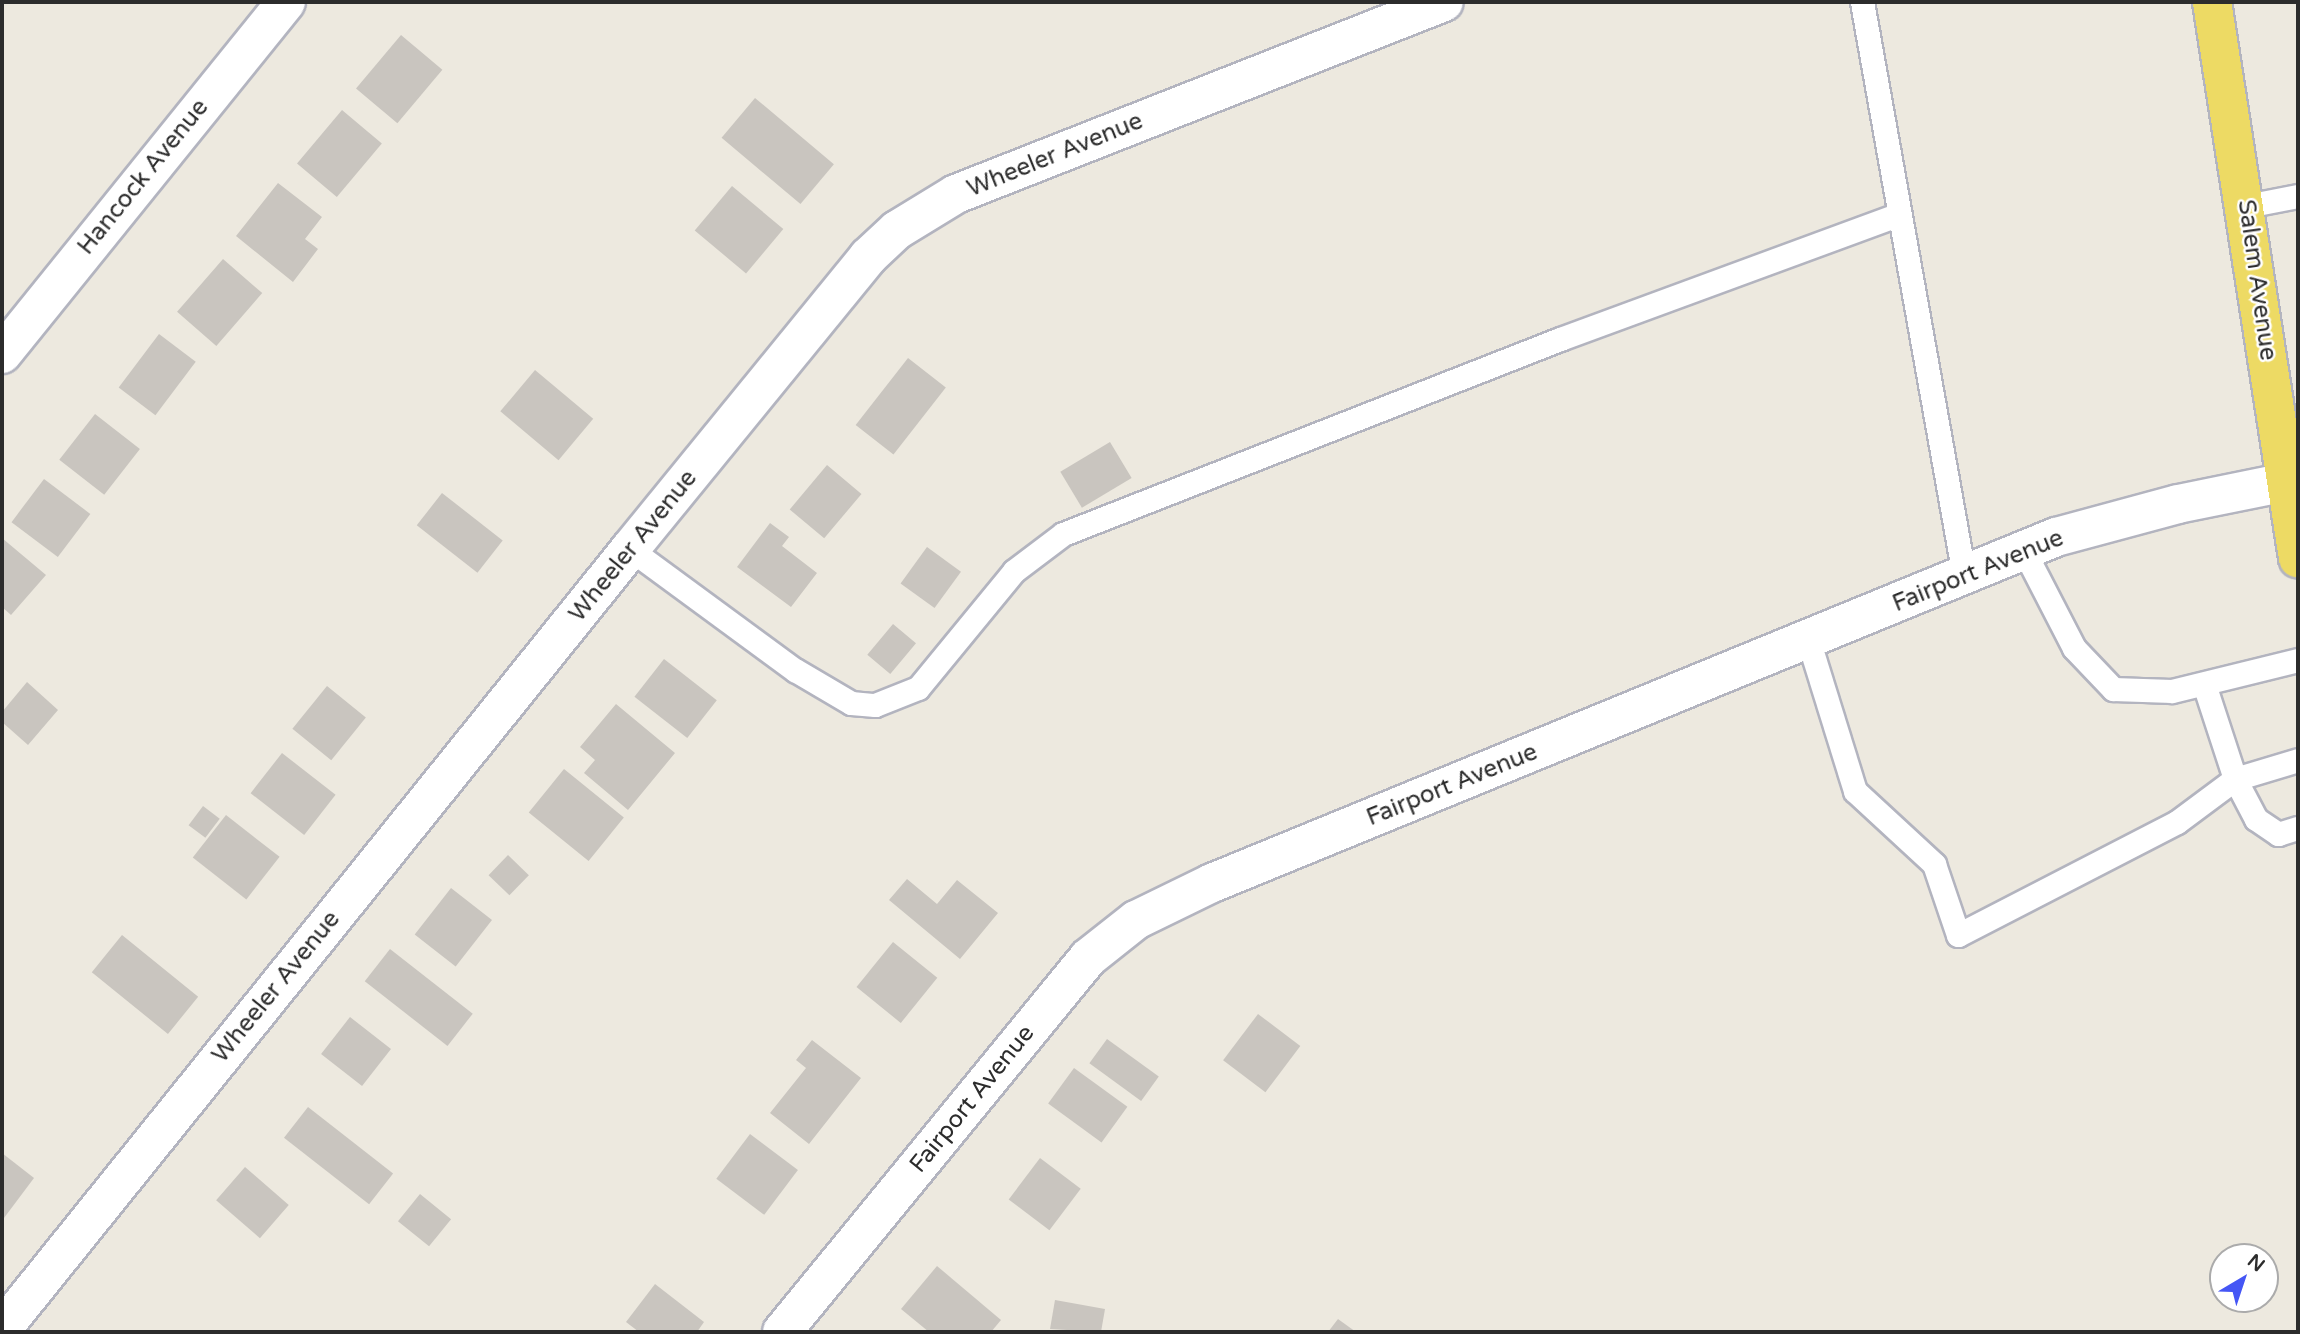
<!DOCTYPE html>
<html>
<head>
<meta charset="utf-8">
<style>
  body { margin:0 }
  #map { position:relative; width:2300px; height:1334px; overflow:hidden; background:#ede9df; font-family:"Varela Round",sans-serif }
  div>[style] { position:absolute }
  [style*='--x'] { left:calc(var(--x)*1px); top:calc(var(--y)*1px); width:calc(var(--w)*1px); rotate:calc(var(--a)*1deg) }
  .building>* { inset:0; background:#c9c5bf; transform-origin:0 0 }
  .roads { filter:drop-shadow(2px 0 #b3b4bf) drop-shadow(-2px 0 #b3b4bf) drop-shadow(0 2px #b3b4bf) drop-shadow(0 -2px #b3b4bf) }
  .service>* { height:23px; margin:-11.5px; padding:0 11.5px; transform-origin:11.5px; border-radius:11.5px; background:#fff }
  .minor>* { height:38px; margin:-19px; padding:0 19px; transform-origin:19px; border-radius:19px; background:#fff }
  .primary>* { height:38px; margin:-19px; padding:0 19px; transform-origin:19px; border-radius:19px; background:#edda64 }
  span { translate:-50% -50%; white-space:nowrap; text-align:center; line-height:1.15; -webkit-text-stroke:5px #fff; paint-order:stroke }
  .street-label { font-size:24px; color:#2c2c2c }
  .frame { position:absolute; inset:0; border:4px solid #2c2c2c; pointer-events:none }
  .north { position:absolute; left:2209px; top:1243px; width:70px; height:70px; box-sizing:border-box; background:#fff; border:2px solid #ababab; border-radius:50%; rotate:39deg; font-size:19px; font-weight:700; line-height:28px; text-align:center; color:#2c2c2c }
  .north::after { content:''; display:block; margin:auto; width:24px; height:32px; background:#4556f5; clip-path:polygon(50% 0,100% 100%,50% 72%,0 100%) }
</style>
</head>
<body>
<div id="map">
  <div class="building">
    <div style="left:401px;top:35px;width:54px;height:70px;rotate:40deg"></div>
    <div style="left:755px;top:98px;width:103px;height:52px;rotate:40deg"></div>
    <div style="left:342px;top:110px;width:52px;height:70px;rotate:40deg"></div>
    <div style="clip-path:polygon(278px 183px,322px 217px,305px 239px,318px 249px,293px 282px,236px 236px)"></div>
    <div style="left:732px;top:186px;width:67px;height:58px;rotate:40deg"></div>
    <div style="left:223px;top:259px;width:52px;height:70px;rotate:41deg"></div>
    <div style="left:159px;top:334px;width:46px;height:67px;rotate:37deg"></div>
    <div style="left:908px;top:358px;width:48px;height:85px;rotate:38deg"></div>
    <div style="left:535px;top:370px;width:76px;height:54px;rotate:40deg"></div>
    <div style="left:95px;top:414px;width:57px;height:58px;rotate:38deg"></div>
    <div style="left:1110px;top:442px;width:42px;height:58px;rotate:59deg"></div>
    <div style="left:827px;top:465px;width:45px;height:58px;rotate:40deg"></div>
    <div style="left:44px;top:479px;width:58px;height:54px;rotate:37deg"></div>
    <div style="left:442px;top:493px;width:77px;height:41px;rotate:38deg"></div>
    <div style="clip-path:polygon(770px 523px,789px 537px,782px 546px,817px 573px,791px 607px,737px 567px)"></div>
    <div style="clip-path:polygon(2px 538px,46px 575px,11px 615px,2px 607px)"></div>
    <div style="left:927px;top:547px;width:42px;height:45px;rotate:36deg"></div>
    <div style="left:893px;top:624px;width:30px;height:40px;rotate:40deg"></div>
    <div style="left:664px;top:659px;width:67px;height:48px;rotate:38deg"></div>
    <div style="clip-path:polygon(27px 682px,58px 710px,28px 745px,2px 722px,2px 712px)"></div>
    <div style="left:327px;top:686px;width:50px;height:55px;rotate:39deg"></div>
    <div style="clip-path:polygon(616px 704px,675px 753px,628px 810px,584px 773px,595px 760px,580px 747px)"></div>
    <div style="left:282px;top:753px;width:68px;height:51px;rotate:38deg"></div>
    <div style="left:564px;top:769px;width:77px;height:56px;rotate:39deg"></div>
    <div style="left:203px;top:806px;width:21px;height:24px;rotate:37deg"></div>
    <div style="left:226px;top:815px;width:68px;height:54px;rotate:38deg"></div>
    <div style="left:508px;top:855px;width:29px;height:28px;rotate:44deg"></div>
    <div style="clip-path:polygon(907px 879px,937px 904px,957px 880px,998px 913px,960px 959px,889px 900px)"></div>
    <div style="left:451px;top:888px;width:52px;height:59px;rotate:38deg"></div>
    <div style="left:122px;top:935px;width:98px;height:48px;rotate:39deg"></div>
    <div style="left:893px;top:942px;width:57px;height:58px;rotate:39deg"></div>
    <div style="left:390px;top:949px;width:105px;height:41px;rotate:38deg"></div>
    <div style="left:1258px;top:1014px;width:53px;height:58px;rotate:37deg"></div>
    <div style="left:350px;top:1017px;width:52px;height:47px;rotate:38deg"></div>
    <div style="left:1107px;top:1039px;width:64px;height:30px;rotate:36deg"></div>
    <div style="clip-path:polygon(812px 1040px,861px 1078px,809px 1144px,770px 1113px,806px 1068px,796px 1060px)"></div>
    <div style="left:1074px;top:1068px;width:66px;height:44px;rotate:36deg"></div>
    <div style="left:308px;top:1107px;width:108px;height:39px;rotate:38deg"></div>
    <div style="left:750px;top:1134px;width:60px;height:56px;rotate:37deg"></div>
    <div style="clip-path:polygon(2px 1153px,34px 1178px,4px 1218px,2px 1217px)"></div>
    <div style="left:1040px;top:1158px;width:51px;height:52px;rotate:37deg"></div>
    <div style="left:245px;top:1167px;width:58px;height:44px;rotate:41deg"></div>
    <div style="left:420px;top:1194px;width:40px;height:35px;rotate:39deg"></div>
    <div style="clip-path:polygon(937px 1266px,1001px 1320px,991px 1332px,929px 1332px,901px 1309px)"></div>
    <div style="clip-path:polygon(655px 1284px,704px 1322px,697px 1332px,639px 1332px,626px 1322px)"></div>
    <div style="clip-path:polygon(1055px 1300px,1105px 1309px,1101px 1332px,1050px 1329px)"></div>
    <div style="clip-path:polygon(1338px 1319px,1356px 1332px,1328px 1332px)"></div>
  </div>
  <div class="roads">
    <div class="service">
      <div style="--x:1862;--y:2;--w:582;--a:79.91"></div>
      <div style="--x:2246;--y:206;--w:53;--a:-10.9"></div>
      <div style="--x:630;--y:549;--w:205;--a:36.3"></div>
      <div style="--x:795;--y:670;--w:65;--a:30.5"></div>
      <div style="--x:851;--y:703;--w:24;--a:5"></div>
      <div style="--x:875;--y:705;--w:46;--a:-21.6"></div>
      <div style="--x:918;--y:688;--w:151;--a:-50.6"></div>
      <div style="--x:1014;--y:571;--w:61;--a:-37.1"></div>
      <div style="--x:1063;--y:534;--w:534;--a:-21.42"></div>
      <div style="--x:1560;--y:339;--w:361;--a:-20.2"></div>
      <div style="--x:2024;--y:551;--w:109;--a:62.7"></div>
      <div style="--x:2074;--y:648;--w:57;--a:46.4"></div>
      <div style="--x:2113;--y:689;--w:59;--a:1.9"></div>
      <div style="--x:2172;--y:691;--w:130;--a:-13.8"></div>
      <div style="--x:1808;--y:639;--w:159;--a:72.8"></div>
      <div style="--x:1855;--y:791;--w:108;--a:42.7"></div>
      <div style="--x:1934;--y:864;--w:75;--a:71.3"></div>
      <div style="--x:1958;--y:935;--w:246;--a:-27.3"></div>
      <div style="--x:2177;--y:822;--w:72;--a:-36.6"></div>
      <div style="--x:2235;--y:779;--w:66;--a:-16.8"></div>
      <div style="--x:2204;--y:684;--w:100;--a:71.9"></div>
      <div style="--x:2235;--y:779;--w:45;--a:62.3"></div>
      <div style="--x:2256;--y:819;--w:27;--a:34"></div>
      <div style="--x:2278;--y:834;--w:21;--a:-17"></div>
    </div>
    <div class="minor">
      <div style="--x:2;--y:354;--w:452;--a:-51.1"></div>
      <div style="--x:2;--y:1329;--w:1001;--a:-51.16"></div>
      <div style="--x:630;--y:549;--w:377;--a:-50.8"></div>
      <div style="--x:868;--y:257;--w:40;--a:-43"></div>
      <div style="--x:897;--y:230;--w:69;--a:-31.4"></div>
      <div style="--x:956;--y:194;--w:524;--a:-21.48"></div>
      <div style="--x:782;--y:1332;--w:483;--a:-50.7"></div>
      <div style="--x:1088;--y:958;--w:61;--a:-38.4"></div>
      <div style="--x:1136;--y:920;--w:85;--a:-26"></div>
      <div style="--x:1212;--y:883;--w:912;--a:-22.29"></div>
      <div style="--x:2056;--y:537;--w:126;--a:-15.1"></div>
      <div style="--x:2178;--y:504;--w:110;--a:-11.5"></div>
    </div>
    <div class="primary">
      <div style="--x:2212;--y:2;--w:563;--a:81.21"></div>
    </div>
  </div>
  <div class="street-label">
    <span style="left:1055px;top:155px;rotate:-22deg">Wheeler Avenue</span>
    <span style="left:143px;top:177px;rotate:-51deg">Hancock Avenue</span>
    <span style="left:2257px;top:280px;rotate:82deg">Salem Avenue</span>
    <span style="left:633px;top:546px;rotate:-51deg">Wheeler Avenue</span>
    <span style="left:1978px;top:571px;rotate:-22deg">Fairport Avenue</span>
    <span style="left:1452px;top:785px;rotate:-22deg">Fairport Avenue</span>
    <span style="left:276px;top:987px;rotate:-51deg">Wheeler Avenue</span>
    <span style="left:972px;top:1099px;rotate:-51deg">Fairport Avenue</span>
  </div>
  <div class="frame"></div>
  <div class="north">N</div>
</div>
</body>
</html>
